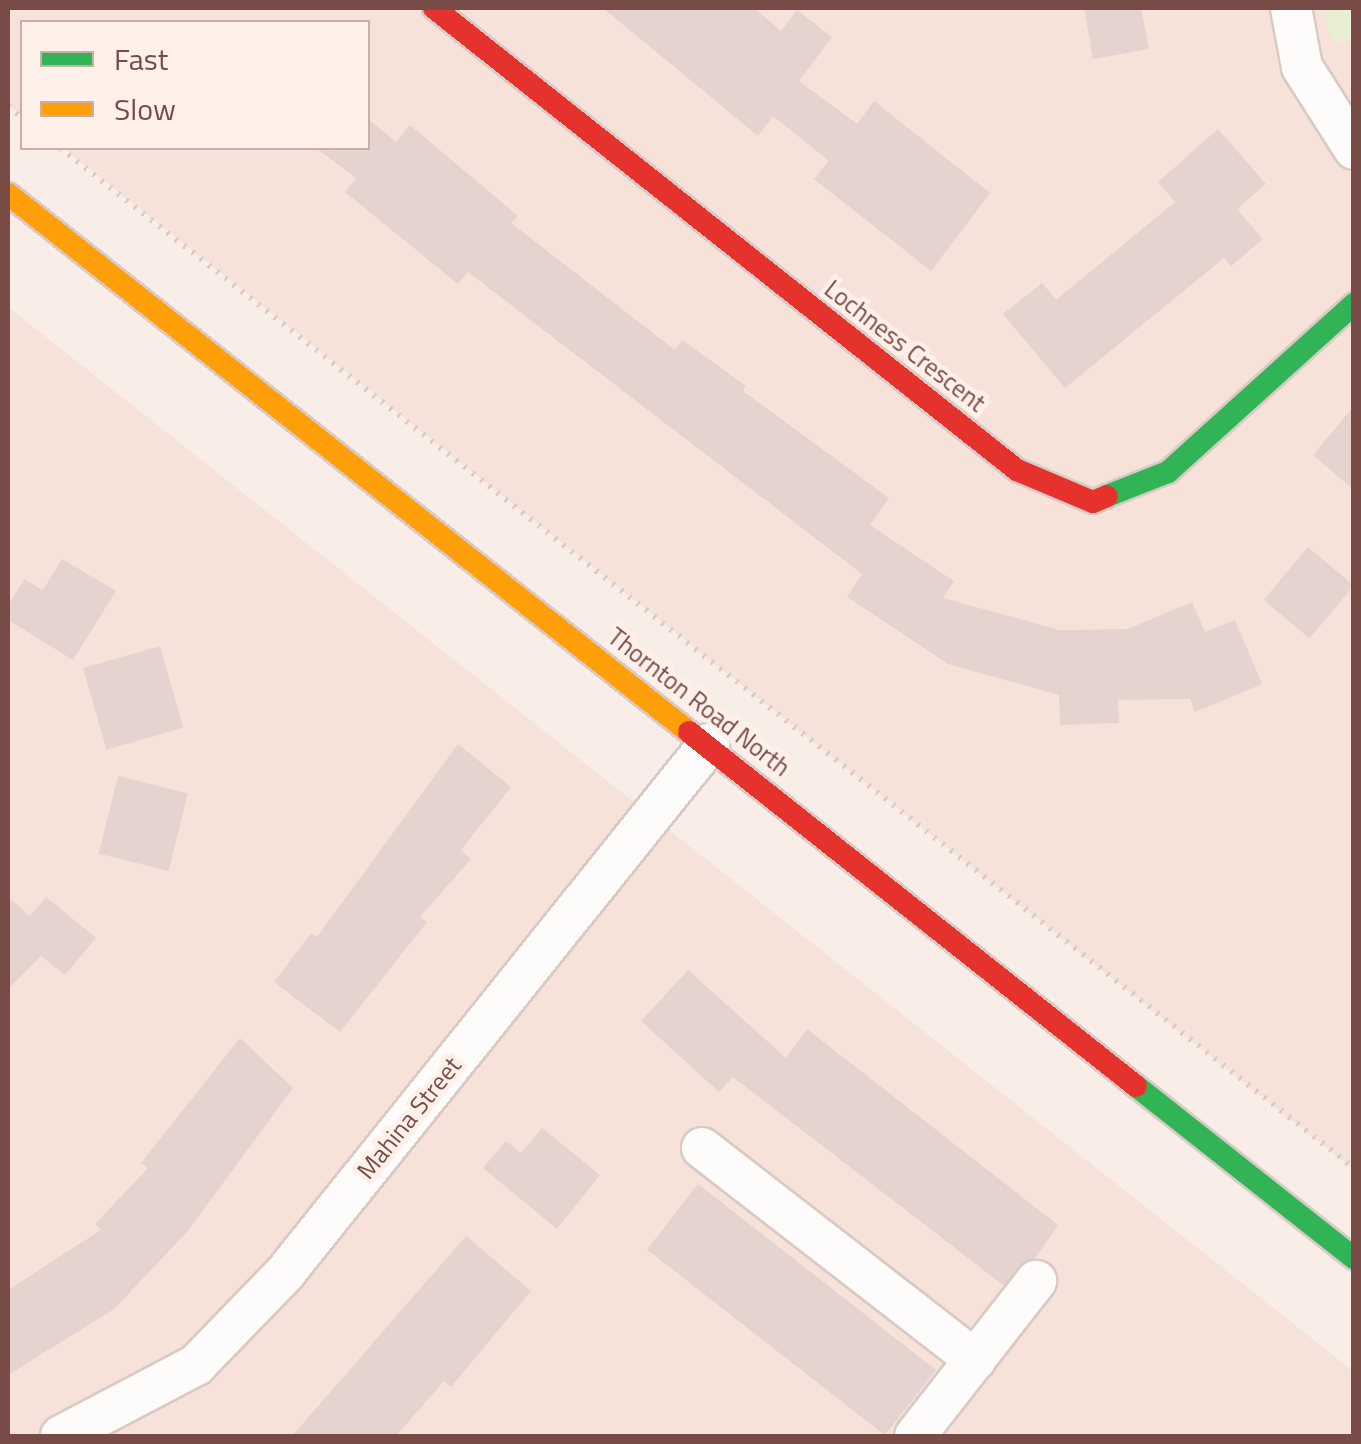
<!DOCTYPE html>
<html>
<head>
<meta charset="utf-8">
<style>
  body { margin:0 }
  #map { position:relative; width:1361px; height:1444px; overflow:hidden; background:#f8ede7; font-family:"Titillium Web",sans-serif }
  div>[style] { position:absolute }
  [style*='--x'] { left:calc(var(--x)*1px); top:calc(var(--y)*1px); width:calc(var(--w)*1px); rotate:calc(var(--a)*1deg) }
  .residential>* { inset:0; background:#f6e2d8 }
  .green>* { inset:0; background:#e9edd1 }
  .building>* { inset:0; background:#e5d3cf; transform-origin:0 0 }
  .path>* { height:6px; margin-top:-3px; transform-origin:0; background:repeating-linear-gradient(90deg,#d9cbc8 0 2.5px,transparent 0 10.5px) }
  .roads { filter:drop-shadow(2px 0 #d9cac5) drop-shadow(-2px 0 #d9cac5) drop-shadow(0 2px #d9cac5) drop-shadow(0 -2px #d9cac5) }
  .street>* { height:40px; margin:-20px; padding:0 20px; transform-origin:20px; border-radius:20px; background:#fefcfb }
  .fast>* { height:22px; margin:-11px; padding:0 11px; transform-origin:11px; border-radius:11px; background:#30b455 }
  .slow>* { height:22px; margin:-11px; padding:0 11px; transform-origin:11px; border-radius:11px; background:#ff9f0a }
  .jam>* { height:22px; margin:-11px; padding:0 11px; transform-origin:11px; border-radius:11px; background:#e5322d }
  span { translate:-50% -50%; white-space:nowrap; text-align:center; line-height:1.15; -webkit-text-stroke:9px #fff1ea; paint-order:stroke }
  .street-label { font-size:25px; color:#784b46 }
  .frame { position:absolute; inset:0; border:10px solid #784b46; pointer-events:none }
  .legend { position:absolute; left:20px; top:20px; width:350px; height:130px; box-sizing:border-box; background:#fff1ea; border:2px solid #c9afa8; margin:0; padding:12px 18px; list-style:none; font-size:30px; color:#784b46 }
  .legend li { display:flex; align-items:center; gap:20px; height:50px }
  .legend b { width:50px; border:2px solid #c9afa8 }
</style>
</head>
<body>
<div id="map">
  <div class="residential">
    <div style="clip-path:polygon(8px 8px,1322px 8px,1334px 44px,1354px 38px,1353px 1169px,63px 148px,368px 148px,368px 22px,22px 22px,22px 116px,8px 104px)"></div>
    <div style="clip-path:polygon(8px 307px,1353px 1371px,1353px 1436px,8px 1436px)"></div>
  </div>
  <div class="green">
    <div style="clip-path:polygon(1322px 8px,1353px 8px,1353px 38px,1334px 44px)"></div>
  </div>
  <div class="building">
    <div style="clip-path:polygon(603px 8px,754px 8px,781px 31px,797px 10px,832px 37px,799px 81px,857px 124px,874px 101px,990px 193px,931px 271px,814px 179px,829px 161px,773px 116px,758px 136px)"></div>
    <div style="clip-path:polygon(1084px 8px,1141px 8px,1149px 49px,1093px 59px)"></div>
    <div style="clip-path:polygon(368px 119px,396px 142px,410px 125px,518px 216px,511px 223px,675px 350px,682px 340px,746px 386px,743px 391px,889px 498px,870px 525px,954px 581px,943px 598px,1060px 630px,1128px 629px,1192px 602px,1205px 632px,1235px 620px,1262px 684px,1195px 712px,1190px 699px,1118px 700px,1119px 723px,1060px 725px,1059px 695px,948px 664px,847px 597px,862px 574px,468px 272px,458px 284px,345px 192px,356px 178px,316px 148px,368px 148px)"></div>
    <div style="clip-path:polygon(1218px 129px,1266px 184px,1237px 209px,1263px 239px,1231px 266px,1224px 258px,1065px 388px,1003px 314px,1042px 283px,1056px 300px,1175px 202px,1158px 182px)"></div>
    <div style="clip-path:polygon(1354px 406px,1354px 490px,1313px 455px)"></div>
    <div style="left:1308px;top:547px;width:60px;height:69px;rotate:40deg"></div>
    <div style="clip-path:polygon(62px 559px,116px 591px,73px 660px,8px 620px,8px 606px,24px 579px,43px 590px)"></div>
    <div style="left:160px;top:646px;width:85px;height:80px;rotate:74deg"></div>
    <div style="clip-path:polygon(458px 744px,511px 787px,461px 850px,471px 859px,420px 917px,427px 922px,340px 1032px,274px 982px,311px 933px,317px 937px)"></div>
    <div style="left:118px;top:776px;width:72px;height:80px;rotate:14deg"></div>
    <div style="clip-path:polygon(8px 897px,30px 916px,46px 897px,96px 938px,65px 975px,41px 956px,8px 989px)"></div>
    <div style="clip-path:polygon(688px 970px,786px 1058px,807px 1029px,1058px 1225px,1035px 1258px,1003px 1285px,733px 1077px,719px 1092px,641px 1021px)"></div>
    <div style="clip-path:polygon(240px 1038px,293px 1088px,187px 1232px,114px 1309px,8px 1375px,8px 1290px,101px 1230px,95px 1224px,148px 1168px,141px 1163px)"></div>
    <div style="clip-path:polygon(542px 1128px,600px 1175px,557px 1229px,483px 1168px,506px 1141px,521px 1153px)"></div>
    <div style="left:698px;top:1184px;width:302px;height:83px;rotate:38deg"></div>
    <div style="clip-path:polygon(466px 1236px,531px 1291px,451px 1387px,444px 1381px,396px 1436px,292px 1436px)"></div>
  </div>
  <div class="path">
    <div style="--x:8;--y:106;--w:18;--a:41"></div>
    <div style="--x:60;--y:148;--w:1648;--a:38.25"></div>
  </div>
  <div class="roads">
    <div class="street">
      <div style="--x:1291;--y:8;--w:60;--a:79.4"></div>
      <div style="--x:1302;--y:67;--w:97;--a:57.6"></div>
      <div style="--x:702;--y:1148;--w:346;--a:37.8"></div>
      <div style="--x:61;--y:1436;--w:153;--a:-27.7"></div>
      <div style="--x:196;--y:1365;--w:128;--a:-45.9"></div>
      <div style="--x:285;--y:1273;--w:678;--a:-51.29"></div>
      <div style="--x:915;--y:1436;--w:197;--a:-52"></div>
    </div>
    <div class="fast">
      <div style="--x:1107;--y:496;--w:66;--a:-21.5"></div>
      <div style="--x:1168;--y:472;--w:251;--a:-42.1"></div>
      <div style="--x:1136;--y:1086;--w:278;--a:38.3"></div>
    </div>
    <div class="slow">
      <div style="--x:8;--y:194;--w:868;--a:38.31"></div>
    </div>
    <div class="jam">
      <div style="--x:434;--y:8;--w:744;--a:38.4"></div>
      <div style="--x:1017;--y:470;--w:82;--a:22.8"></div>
      <div style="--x:1093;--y:502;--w:15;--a:-23"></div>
      <div style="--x:689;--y:732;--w:570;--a:38.38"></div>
    </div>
  </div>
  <div class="street-label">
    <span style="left:905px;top:346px;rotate:38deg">Lochness Crescent</span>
    <span style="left:699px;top:702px;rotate:38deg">Thornton Road North</span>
    <span style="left:409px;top:1118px;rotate:-51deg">Mahina Street</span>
  </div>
  <div class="frame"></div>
  <ul class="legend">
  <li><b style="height:12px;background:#30b455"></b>Fast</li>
  <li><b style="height:12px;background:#ff9f0a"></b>Slow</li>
  </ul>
</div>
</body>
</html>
